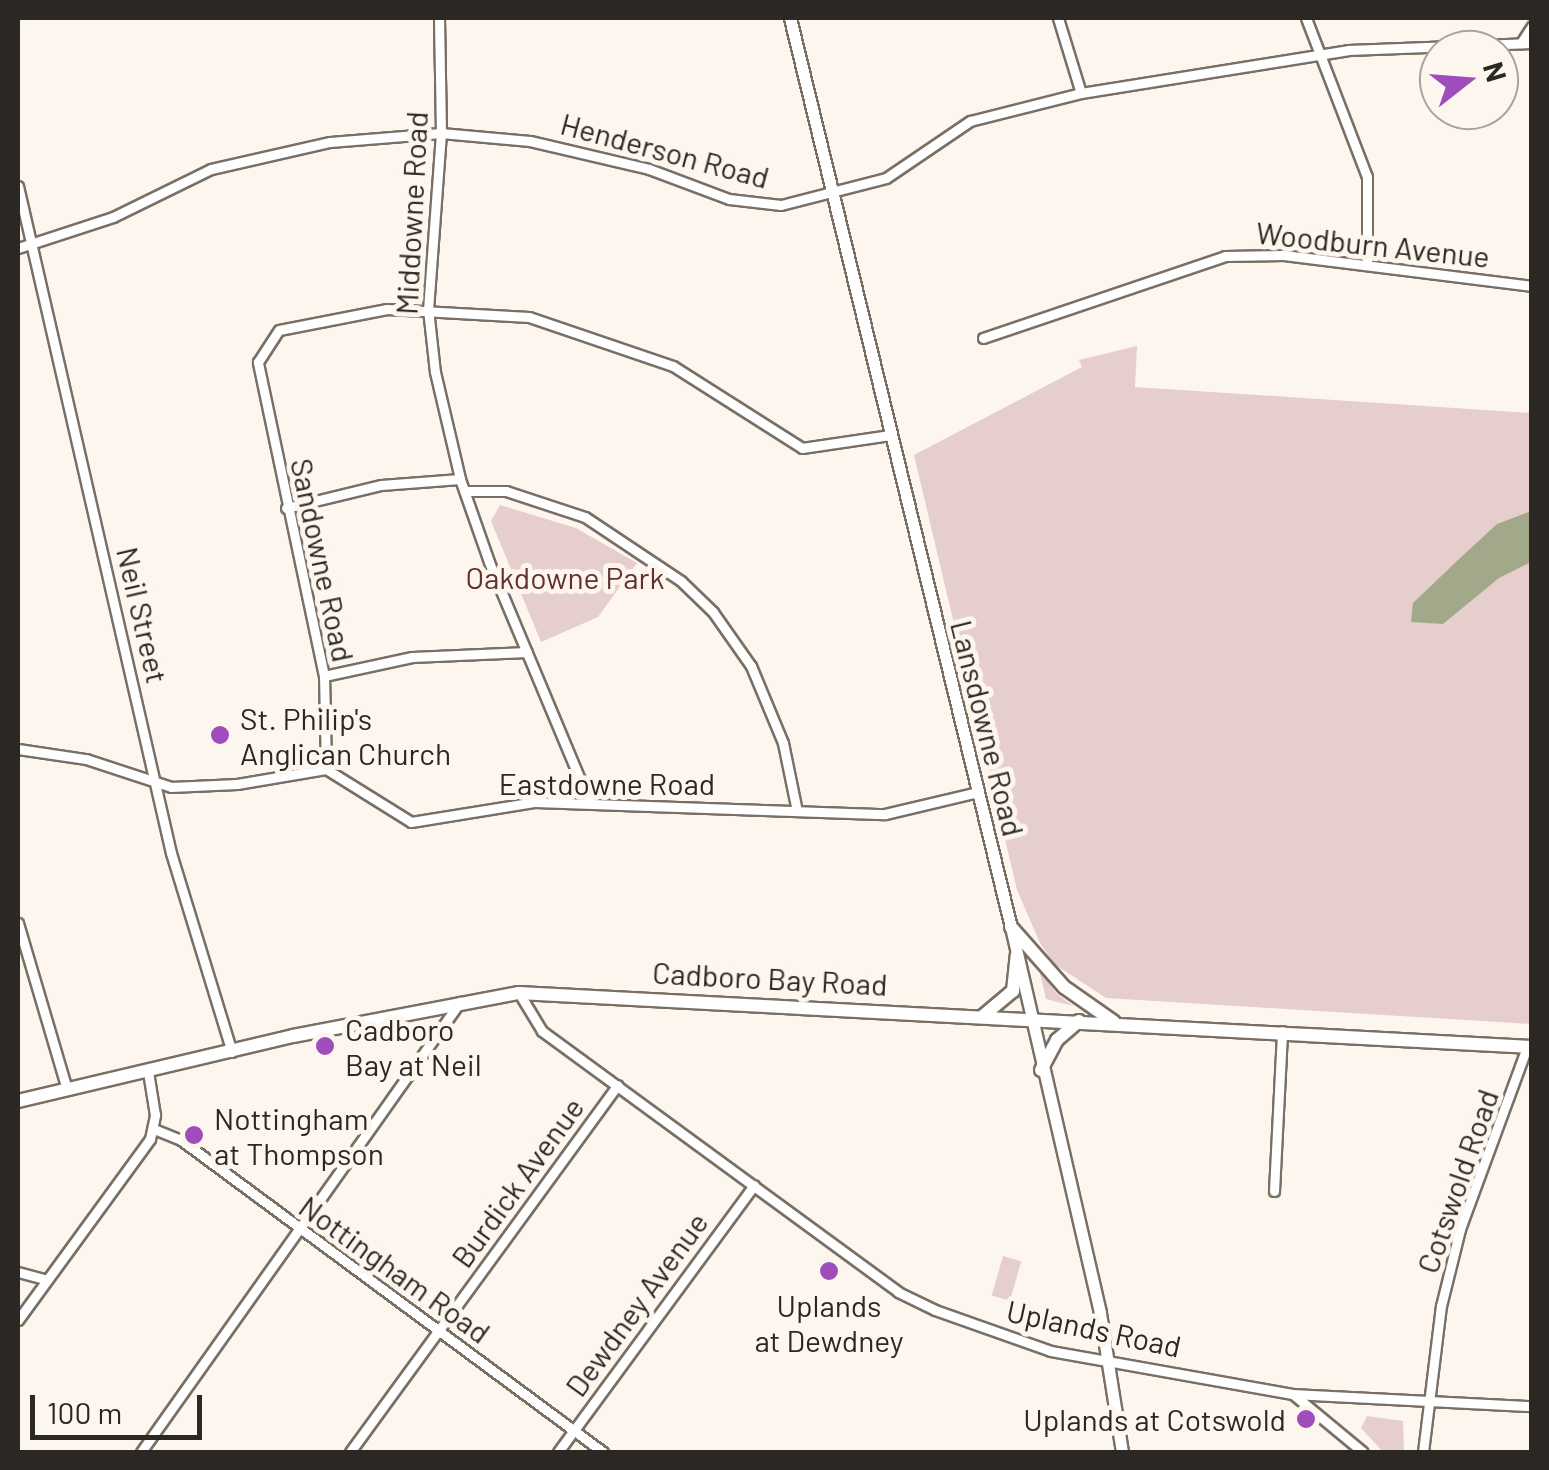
<!DOCTYPE html>
<html>
<head>
<meta charset="utf-8">
<style>
  body { margin:0 }
  #map { position:relative; width:1549px; height:1470px; overflow:hidden; background:#fdf6ef; font-family:Barlow,sans-serif }
  div>[style] { position:absolute }
  [style*='--x'] { left:calc(var(--x)*1px); top:calc(var(--y)*1px); width:calc(var(--w)*1px); rotate:calc(var(--a)*1deg) }
  .green>* { inset:0; background:#e5cecb; transform-origin:0 0 }
  .water>* { inset:0; background:#a2a98b }
  .roads { filter:drop-shadow(2px 0 #796f63) drop-shadow(-2px 0 #796f63) drop-shadow(0 2px #796f63) drop-shadow(0 -2px #796f63) }
  .minor>* { height:9px; margin:-4.5px; padding:0 4.5px; transform-origin:4.5px; border-radius:4.5px; background:#fff }
  .tertiary>* { height:11px; margin:-5.5px; padding:0 5.5px; transform-origin:5.5px; border-radius:5.5px; background:#fff }
  .secondary>* { height:12px; margin:-6px; padding:0 6px; transform-origin:6px; border-radius:6px; background:#fff }
  .dots>* { width:28px; height:28px; translate:-50% -50%; box-sizing:border-box; border:5px solid #fdf6ef; border-radius:50% }
  span { translate:-50% -50%; white-space:nowrap; text-align:center; line-height:1.15; -webkit-text-stroke:10px #fdf6ef; paint-order:stroke }
  .street-label { font-size:30px; color:#2b2722 }
  .park-label { font-size:30px; color:#62302d }
  .poi-label { font-size:30px; color:#2b2722 }
  .left { translate:0 -50%; text-align:left }
  .right { translate:-100% -50%; text-align:right }
  .frame { position:absolute; inset:0; border:20px solid #2b2722; pointer-events:none }
  .north { position:absolute; left:1419px; top:30px; width:100px; height:100px; box-sizing:border-box; background:#fdf6ef; border:2px solid #a9a39d; border-radius:50%; rotate:73deg; font-size:28px; font-weight:700; line-height:40px; text-align:center; color:#2b2722 }
  .north::after { content:''; display:block; margin:auto; width:35px; height:45px; background:#9f4dbd; clip-path:polygon(50% 0,100% 100%,50% 72%,0 100%) }
  .scale { position:absolute; left:30px; top:1395px; width:172px; height:45px; box-sizing:border-box; border:5px solid #2b2722; border-top:0; padding-left:12px; font-size:30px; line-height:35px; white-space:nowrap; color:#2b2722; -webkit-text-stroke:8px #fdf6ef; paint-order:stroke }
</style>
</head>
<body>
<div id="map">
  <div class="green">
    <div style="clip-path:polygon(1137px 346px,1135px 387px,1531px 413px,1531px 1024px,1106px 998px,1054px 964px,1040px 943px,1017px 890px,914px 455px,1082px 367px,1079px 360px)"></div>
    <div style="clip-path:polygon(500px 505px,576px 528px,637px 563px,598px 617px,541px 642px,491px 521px)"></div>
    <div style="clip-path:polygon(1039px 969px,1057px 994px,1073px 1006px,1046px 999px)"></div>
    <div style="left:1003px;top:1256px;width:19px;height:41px;rotate:16deg"></div>
    <div style="clip-path:polygon(1367px 1416px,1403px 1421px,1404px 1452px,1383px 1452px,1361px 1428px)"></div>
  </div>
  <div class="water">
    <div style="clip-path:polygon(1531px 511px,1531px 562px,1499px 578px,1443px 624px,1411px 622px,1413px 603px,1458px 560px,1497px 524px)"></div>
  </div>
  <div class="roads">
    <div class="minor">
      <div style="--x:439;--y:18;--w:115;--a:89"></div>
      <div style="--x:441;--y:133;--w:176;--a:94.2"></div>
      <div style="--x:428;--y:309;--w:63;--a:83.7"></div>
      <div style="--x:435;--y:372;--w:110;--a:76.8"></div>
      <div style="--x:460;--y:479;--w:88;--a:70.7"></div>
      <div style="--x:489;--y:562;--w:261;--a:67.3"></div>
      <div style="--x:1058;--y:18;--w:78;--a:73"></div>
      <div style="--x:1306;--y:18;--w:170;--a:69"></div>
      <div style="--x:1367;--y:177;--w:88;--a:90"></div>
      <div style="--x:1521;--y:43;--w:20;--a:-57"></div>
      <div style="--x:18;--y:186;--w:684;--a:77.08"></div>
      <div style="--x:171;--y:853;--w:208;--a:73"></div>
      <div style="--x:18;--y:248;--w:100;--a:-18.1"></div>
      <div style="--x:113;--y:217;--w:109;--a:-26.1"></div>
      <div style="--x:211;--y:169;--w:122;--a:-12.8"></div>
      <div style="--x:330;--y:142;--w:111;--a:-4.6"></div>
      <div style="--x:441;--y:133;--w:89;--a:5.1"></div>
      <div style="--x:530;--y:141;--w:122;--a:13.2"></div>
      <div style="--x:649;--y:169;--w:85;--a:20.6"></div>
      <div style="--x:729;--y:199;--w:52;--a:6.6"></div>
      <div style="--x:781;--y:205;--w:108;--a:-14.4"></div>
      <div style="--x:886;--y:178;--w:102;--a:-34.2"></div>
      <div style="--x:970;--y:121;--w:114;--a:-14.2"></div>
      <div style="--x:1081;--y:93;--w:270;--a:-9.1"></div>
      <div style="--x:1348;--y:50;--w:184;--a:-2.2"></div>
      <div style="--x:983;--y:338;--w:256;--a:-18.7"></div>
      <div style="--x:1225;--y:256;--w:59;--a:-1"></div>
      <div style="--x:1284;--y:255;--w:250;--a:7.1"></div>
      <div style="--x:465;--y:491;--w:41;--a:0"></div>
      <div style="--x:506;--y:491;--w:83;--a:18.2"></div>
      <div style="--x:585;--y:517;--w:115;--a:33.7"></div>
      <div style="--x:681;--y:581;--w:45;--a:44.1"></div>
      <div style="--x:713;--y:612;--w:66;--a:54.9"></div>
      <div style="--x:751;--y:666;--w:83;--a:67.4"></div>
      <div style="--x:783;--y:743;--w:69;--a:78.4"></div>
      <div style="--x:286;--y:508;--w:98;--a:-13.6"></div>
      <div style="--x:381;--y:485;--w:79;--a:-4.3"></div>
      <div style="--x:324;--y:676;--w:90;--a:-12.2"></div>
      <div style="--x:412;--y:657;--w:115;--a:-2.5"></div>
      <div style="--x:18;--y:749;--w:69;--a:8.4"></div>
      <div style="--x:86;--y:759;--w:89;--a:18.2"></div>
      <div style="--x:171;--y:787;--w:66;--a:-2.6"></div>
      <div style="--x:237;--y:784;--w:90;--a:-9.6"></div>
      <div style="--x:326;--y:769;--w:100;--a:31.9"></div>
      <div style="--x:411;--y:822;--w:126;--a:-9.2"></div>
      <div style="--x:535;--y:802;--w:350;--a:2"></div>
      <div style="--x:885;--y:814;--w:96;--a:-13.3"></div>
      <div style="--x:326;--y:769;--w:93;--a:-91.2"></div>
      <div style="--x:324;--y:676;--w:321;--a:-101.9"></div>
      <div style="--x:258;--y:362;--w:38;--a:-57"></div>
      <div style="--x:279;--y:330;--w:110;--a:-11"></div>
      <div style="--x:387;--y:309;--w:142;--a:3.2"></div>
      <div style="--x:529;--y:317;--w:152;--a:18.8"></div>
      <div style="--x:673;--y:366;--w:153;--a:32.4"></div>
      <div style="--x:802;--y:448;--w:89;--a:-8.4"></div>
      <div style="--x:18;--y:923;--w:174;--a:73.6"></div>
      <div style="--x:519;--y:993;--w:44;--a:58.8"></div>
      <div style="--x:542;--y:1031;--w:441;--a:36.2"></div>
      <div style="--x:898;--y:1292;--w:41;--a:25.9"></div>
      <div style="--x:935;--y:1310;--w:123;--a:19.5"></div>
      <div style="--x:1051;--y:1351;--w:245;--a:10.1"></div>
      <div style="--x:1292;--y:1394;--w:240;--a:2.9"></div>
      <div style="--x:154;--y:1129;--w:29;--a:22"></div>
      <div style="--x:181;--y:1140;--w:525;--a:36.48"></div>
      <div style="--x:1274;--y:1191;--w:160;--a:-87.1"></div>
      <div style="--x:18;--y:1272;--w:30;--a:15"></div>
      <div style="--x:18;--y:1320;--w:224;--a:-53.9"></div>
      <div style="--x:150;--y:1139;--w:25;--a:-78"></div>
      <div style="--x:155;--y:1115;--w:44;--a:-99.2"></div>
      <div style="--x:1294;--y:1395;--w:89;--a:39.6"></div>
      <div style="--x:141;--y:1452;--w:552;--a:-54.67"></div>
      <div style="--x:350;--y:1452;--w:454;--a:-53.9"></div>
      <div style="--x:558;--y:1452;--w:331;--a:-53.7"></div>
      <div style="--x:1423;--y:1452;--w:147;--a:-83"></div>
      <div style="--x:1441;--y:1306;--w:79;--a:-76.1"></div>
      <div style="--x:1460;--y:1229;--w:194;--a:-69.8"></div>
    </div>
    <div class="tertiary">
      <div style="--x:790;--y:18;--w:935;--a:76.34"></div>
      <div style="--x:1011;--y:927;--w:396;--a:77"></div>
      <div style="--x:1100;--y:1313;--w:141;--a:81"></div>
    </div>
    <div class="secondary">
      <div style="--x:1011;--y:927;--w:80;--a:48.5"></div>
      <div style="--x:1064;--y:987;--w:61;--a:35"></div>
      <div style="--x:984;--y:1015;--w:38;--a:-40"></div>
      <div style="--x:1013;--y:991;--w:36;--a:-84"></div>
      <div style="--x:1041;--y:1070;--w:34;--a:-62"></div>
      <div style="--x:1057;--y:1040;--w:29;--a:-41"></div>
      <div style="--x:18;--y:1101;--w:283;--a:-13.3"></div>
      <div style="--x:293;--y:1036;--w:230;--a:-10.8"></div>
      <div style="--x:519;--y:993;--w:1014;--a:3.05"></div>
    </div>
  </div>
  <div class="dots">
    <div style="left:220px;top:735px;background:#9f4dbd"></div>
    <div style="left:325px;top:1046px;background:#9f4dbd"></div>
    <div style="left:194px;top:1135px;background:#9f4dbd"></div>
    <div style="left:829px;top:1271px;background:#9f4dbd"></div>
    <div style="left:1306px;top:1419px;background:#9f4dbd"></div>
  </div>
  <div class="street-label">
    <span style="left:665px;top:150px;rotate:15deg">Henderson Road</span>
    <span style="left:411px;top:213px;rotate:-87deg">Middowne Road</span>
    <span style="left:1373px;top:244px;rotate:6deg">Woodburn Avenue</span>
    <span style="left:323px;top:560px;rotate:78deg">Sandowne Road</span>
    <span style="left:143px;top:615px;rotate:77deg">Neil Street</span>
    <span style="left:988px;top:728px;rotate:76deg">Lansdowne Road</span>
    <span style="left:607px;top:783px">Eastdowne Road</span>
    <span style="left:770px;top:978px;rotate:3deg">Cadboro Bay Road</span>
    <span style="left:1457px;top:1181px;rotate:-71deg">Cotswold Road</span>
    <span style="left:517px;top:1182px;rotate:-54deg">Burdick Avenue</span>
    <span style="left:395px;top:1269px;rotate:36deg">Nottingham Road</span>
    <span style="left:636px;top:1304px;rotate:-54deg">Dewdney Avenue</span>
    <span style="left:1094px;top:1328px;rotate:12deg">Uplands Road</span>
  </div>
  <div class="park-label">
    <span style="left:565px;top:577px">Oakdowne Park</span>
  </div>
  <div class="poi-label">
    <span class="left" style="left:240px;top:735px">St. Philip's<br>Anglican Church</span>
    <span class="left" style="left:345px;top:1046px">Cadboro<br>Bay at Neil</span>
    <span class="left" style="left:214px;top:1135px">Nottingham<br>at Thompson</span>
    <span style="left:829px;top:1322px">Uplands<br>at Dewdney</span>
    <span class="right" style="left:1286px;top:1419px">Uplands at Cotswold</span>
  </div>
  <div class="frame"></div>
  <div class="north">N</div>
  <div class="scale">100 m</div>
</div>
</body>
</html>
